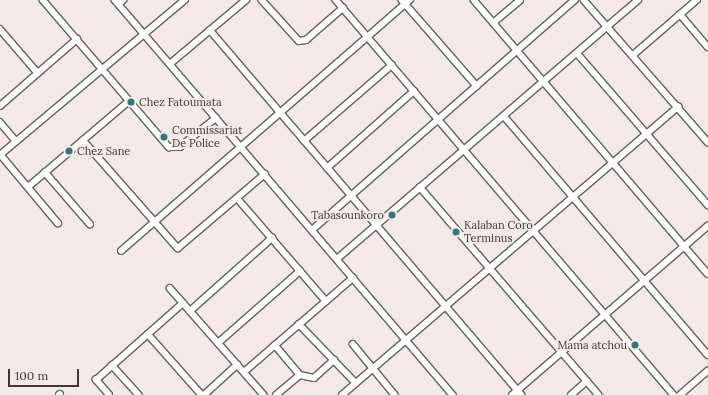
<!DOCTYPE html>
<html>
<head>
<meta charset="utf-8">
<style>
  body { margin:0 }
  #map { position:relative; width:708px; height:395px; overflow:hidden; background:#f4e8e8; font-family:Lora,serif }
  div>[style] { position:absolute }
  [style*='--x'] { left:calc(var(--x)*1px); top:calc(var(--y)*1px); width:calc(var(--w)*1px); rotate:calc(var(--a)*1deg) }
  .roads { filter:drop-shadow(1px 0 #6b6060) drop-shadow(-1px 0 #6b6060) drop-shadow(0 1px #6b6060) drop-shadow(0 -1px #6b6060) }
  .street>* { height:5.5px; margin:-2.75px; padding:0 2.75px; transform-origin:2.75px; border-radius:2.75px; background:#fff }
  .dots>* { width:11px; height:11px; translate:-50% -50%; box-sizing:border-box; border:2px solid #f4e8e8; border-radius:50% }
  span { translate:-50% -50%; white-space:nowrap; text-align:center; line-height:1.15; -webkit-text-stroke:4px #f4e8e8; paint-order:stroke }
  .poi-label { font-size:11px; color:#3d3838 }
  .left { translate:0 -50%; text-align:left }
  .right { translate:-100% -50%; text-align:right }
  .scale { position:absolute; left:8px; top:369px; width:71px; height:18px; box-sizing:border-box; border:2px solid #3d3838; border-top:0; padding-left:5px; font-size:12px; line-height:14px; white-space:nowrap; color:#3d3838; -webkit-text-stroke:3px #f4e8e8; paint-order:stroke }
</style>
</head>
<body>
<div id="map">
  <div class="roads">
    <div class="street">
      <div style="--x:43;--y:0;--w:194;--a:49.4"></div>
      <div style="--x:169;--y:147;--w:11;--a:0"></div>
      <div style="--x:180;--y:147;--w:46;--a:-38.9"></div>
      <div style="--x:115;--y:0;--w:520;--a:49.45"></div>
      <div style="--x:262;--y:0;--w:55;--a:47.9"></div>
      <div style="--x:299;--y:41;--w:7;--a:-8"></div>
      <div style="--x:306;--y:40;--w:49;--a:-40.9"></div>
      <div style="--x:336;--y:0;--w:520;--a:49.45"></div>
      <div style="--x:402;--y:0;--w:114;--a:48.9"></div>
      <div style="--x:474;--y:0;--w:360;--a:49.5"></div>
      <div style="--x:584;--y:0;--w:189;--a:48.9"></div>
      <div style="--x:119;--y:4;--w:6;--a:-45"></div>
      <div style="--x:680;--y:14;--w:43;--a:49.7"></div>
      <div style="--x:493;--y:23;--w:35;--a:-40"></div>
      <div style="--x:0;--y:29;--w:58;--a:49.2"></div>
      <div style="--x:210;--y:30;--w:480;--a:49.5"></div>
      <div style="--x:577;--y:53;--w:201;--a:49.2"></div>
      <div style="--x:633;--y:55;--w:84;--a:-40.7"></div>
      <div style="--x:171;--y:63;--w:98;--a:-40"></div>
      <div style="--x:0;--y:106;--w:102;--a:-41"></div>
      <div style="--x:504;--y:116;--w:314;--a:49.5"></div>
      <div style="--x:0;--y:122;--w:25;--a:50"></div>
      <div style="--x:83;--y:140;--w:144;--a:48.7"></div>
      <div style="--x:178;--y:248;--w:114;--a:-40.4"></div>
      <div style="--x:304;--y:141;--w:116;--a:-40.8"></div>
      <div style="--x:0;--y:155;--w:241;--a:-40"></div>
      <div style="--x:1;--y:155;--w:89;--a:50"></div>
      <div style="--x:327;--y:168;--w:116;--a:-41.5"></div>
      <div style="--x:45;--y:172;--w:69;--a:49.1"></div>
      <div style="--x:28;--y:187;--w:133;--a:-40.4"></div>
      <div style="--x:420;--y:187;--w:274;--a:49.3"></div>
      <div style="--x:238;--y:199;--w:135;--a:49.2"></div>
      <div style="--x:312;--y:230;--w:349;--a:-41.2"></div>
      <div style="--x:121;--y:251;--w:383;--a:-41"></div>
      <div style="--x:337;--y:259;--w:397;--a:-40.7"></div>
      <div style="--x:170;--y:288;--w:142;--a:48.7"></div>
      <div style="--x:190;--y:311;--w:110;--a:-41.7"></div>
      <div style="--x:299;--y:324;--w:82;--a:46"></div>
      <div style="--x:148;--y:334;--w:81;--a:48.5"></div>
      <div style="--x:218;--y:343;--w:109;--a:-41.3"></div>
      <div style="--x:353;--y:344;--w:66;--a:50.5"></div>
      <div style="--x:275;--y:345;--w:39;--a:50"></div>
      <div style="--x:112;--y:365;--w:40;--a:48"></div>
      <div style="--x:244;--y:372;--w:144;--a:-40.8"></div>
      <div style="--x:59;--y:395;--w:1;--a:-45"></div>
      <div style="--x:109;--y:395;--w:20;--a:-131"></div>
      <div style="--x:96;--y:380;--w:116;--a:-41.5"></div>
      <div style="--x:204;--y:395;--w:45;--a:-42.3"></div>
      <div style="--x:276;--y:395;--w:31;--a:-40"></div>
      <div style="--x:300;--y:375;--w:14;--a:12"></div>
      <div style="--x:314;--y:378;--w:27;--a:-42"></div>
      <div style="--x:342;--y:395;--w:443;--a:-40.6"></div>
      <div style="--x:512;--y:395;--w:259;--a:-40.8"></div>
      <div style="--x:571;--y:395;--w:21;--a:-41"></div>
      <div style="--x:680;--y:395;--w:37;--a:-41"></div>
    </div>
  </div>
  <div class="dots">
    <div style="left:131px;top:102px;background:#317974"></div>
    <div style="left:164px;top:137px;background:#317974"></div>
    <div style="left:69px;top:151px;background:#317974"></div>
    <div style="left:392px;top:215px;background:#317974"></div>
    <div style="left:456px;top:232px;background:#317974"></div>
    <div style="left:635px;top:345px;background:#317974"></div>
  </div>
  <div class="poi-label">
    <span class="left" style="left:139px;top:102px">Chez Fatoumata</span>
    <span class="left" style="left:172px;top:137px">Commissariat<br>De Police</span>
    <span class="left" style="left:77px;top:151px">Chez Sane</span>
    <span class="right" style="left:384px;top:215px">Tabasounkoro</span>
    <span class="left" style="left:464px;top:232px">Kalaban Coro<br>Terminus</span>
    <span class="right" style="left:627px;top:345px">Mama atchou</span>
  </div>
  <div class="scale">100 m</div>
</div>
</body>
</html>
